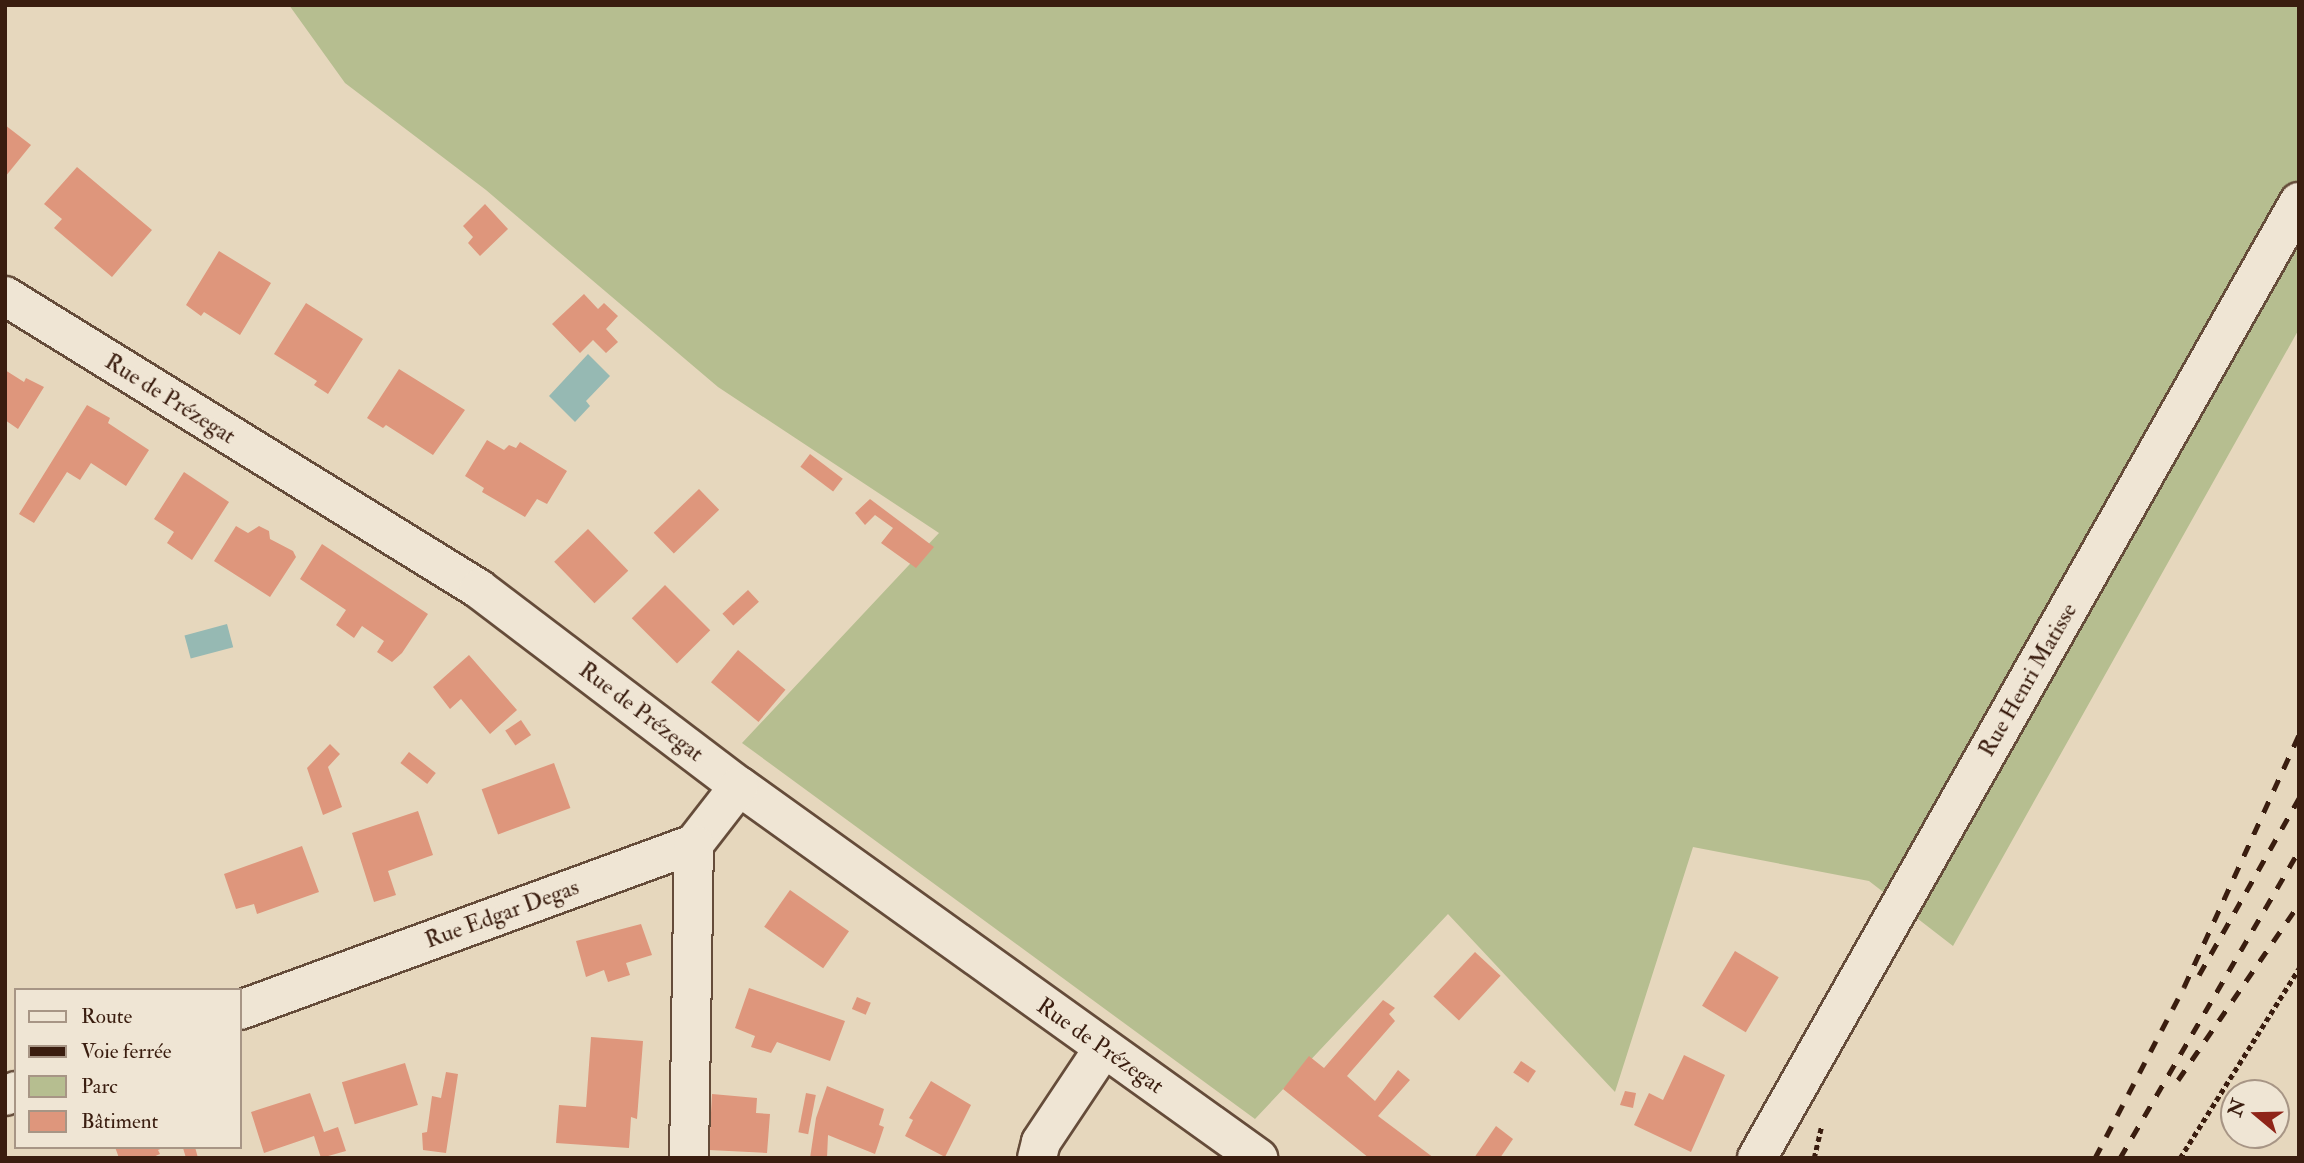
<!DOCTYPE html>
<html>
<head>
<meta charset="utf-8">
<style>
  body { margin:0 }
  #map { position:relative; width:2304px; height:1163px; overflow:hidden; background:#e6d7bd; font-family:"IM FELL Double Pica",serif }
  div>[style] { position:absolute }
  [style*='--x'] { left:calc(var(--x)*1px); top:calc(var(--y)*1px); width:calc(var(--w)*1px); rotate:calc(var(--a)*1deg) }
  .green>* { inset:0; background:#b6be90 }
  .water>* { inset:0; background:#96b9b3; transform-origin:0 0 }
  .building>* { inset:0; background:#de967c; transform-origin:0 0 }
  .path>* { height:4.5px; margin-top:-2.25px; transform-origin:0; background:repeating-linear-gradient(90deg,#3a1d0f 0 5px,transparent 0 8.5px) }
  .roads { filter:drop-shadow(2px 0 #654c3a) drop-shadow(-2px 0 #654c3a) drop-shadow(0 2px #654c3a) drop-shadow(0 -2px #654c3a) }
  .minor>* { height:38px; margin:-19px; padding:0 19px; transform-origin:19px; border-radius:19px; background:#efe5d4 }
  .rail>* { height:5px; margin-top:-2.5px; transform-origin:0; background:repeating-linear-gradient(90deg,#3a1d0f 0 12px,transparent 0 24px) }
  span { translate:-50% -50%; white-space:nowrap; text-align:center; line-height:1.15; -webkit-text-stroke:7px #efe5d4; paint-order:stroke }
  .street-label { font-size:23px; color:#3a1d0f }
  .frame { position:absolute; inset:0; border:7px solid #3a1d0f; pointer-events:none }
  .legend { position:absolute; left:14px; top:988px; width:228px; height:161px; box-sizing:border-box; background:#efe5d4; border:2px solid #a79585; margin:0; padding:9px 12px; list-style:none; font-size:21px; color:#3a1d0f }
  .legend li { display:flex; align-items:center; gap:14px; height:35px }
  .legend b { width:35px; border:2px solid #a79585 }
  .north { position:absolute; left:2220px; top:1079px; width:70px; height:70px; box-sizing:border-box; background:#efe5d4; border:2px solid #a79585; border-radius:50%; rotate:289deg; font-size:19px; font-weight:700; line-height:28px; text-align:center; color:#3a1d0f }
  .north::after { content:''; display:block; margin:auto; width:24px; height:32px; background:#8f2418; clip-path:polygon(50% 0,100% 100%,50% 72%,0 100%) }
</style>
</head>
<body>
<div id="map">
  <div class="green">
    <div style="clip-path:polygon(289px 5px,2299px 5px,2299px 329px,1953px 946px,1869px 881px,1693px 847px,1615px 1092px,1448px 914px,1255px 1119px,742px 743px,939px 533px,718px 387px,486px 190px,345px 83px)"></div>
  </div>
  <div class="water">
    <div style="clip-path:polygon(588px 354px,610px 376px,586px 401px,590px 406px,575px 422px,549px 396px)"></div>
    <div style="left:227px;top:624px;width:24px;height:44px;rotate:75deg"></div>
  </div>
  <div class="building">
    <div style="clip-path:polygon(5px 125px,31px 145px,5px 177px)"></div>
    <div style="clip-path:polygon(77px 167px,152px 230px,112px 277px,54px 228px,62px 219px,44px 204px)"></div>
    <div style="clip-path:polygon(485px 204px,508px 229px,480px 256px,468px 243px,473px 237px,463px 226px)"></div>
    <div style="clip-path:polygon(219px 251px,271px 283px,240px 335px,204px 312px,201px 316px,186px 305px)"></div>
    <div style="clip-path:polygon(584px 294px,598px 309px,604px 303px,618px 316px,606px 329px,618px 342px,606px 353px,593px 340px,580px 353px,552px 324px)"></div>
    <div style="clip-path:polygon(306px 303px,363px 339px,328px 394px,314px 385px,317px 381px,274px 354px)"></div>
    <div style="clip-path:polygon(399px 369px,465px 410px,433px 455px,386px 425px,383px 428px,367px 418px)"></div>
    <div style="clip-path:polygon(5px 370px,24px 382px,26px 378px,44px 387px,18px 429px,5px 420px)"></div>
    <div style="clip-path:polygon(87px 405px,110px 418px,108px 423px,149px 450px,126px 486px,91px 463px,80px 480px,67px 472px,34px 523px,19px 514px)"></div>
    <div style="clip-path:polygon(487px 440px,504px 450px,509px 445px,516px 448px,520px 442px,567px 471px,547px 504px,537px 499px,525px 517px,482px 492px,484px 488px,465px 476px)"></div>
    <div style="left:810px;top:454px;width:41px;height:16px;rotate:37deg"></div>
    <div style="clip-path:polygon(184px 472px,229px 502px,192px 560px,167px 543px,174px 532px,154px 519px)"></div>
    <div style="left:699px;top:489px;width:29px;height:63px;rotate:46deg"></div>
    <div style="clip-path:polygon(870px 499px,934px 547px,916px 568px,881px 543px,893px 528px,875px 515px,865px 525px,855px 513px)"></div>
    <div style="clip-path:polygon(236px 526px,248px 533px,259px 526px,269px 531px,270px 539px,293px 551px,296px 557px,270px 597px,214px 561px)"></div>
    <div style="left:588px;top:529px;width:58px;height:47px;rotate:46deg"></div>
    <div style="clip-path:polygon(322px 544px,428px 614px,402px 653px,392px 662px,377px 652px,384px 641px,362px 626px,354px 638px,336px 625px,346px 610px,300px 579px)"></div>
    <div style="left:665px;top:585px;width:64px;height:47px;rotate:45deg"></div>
    <div style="left:748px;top:590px;width:16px;height:35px;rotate:47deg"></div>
    <div style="left:738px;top:650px;width:62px;height:42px;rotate:40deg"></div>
    <div style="clip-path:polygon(469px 655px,517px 710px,490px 734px,461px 699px,450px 709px,433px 687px)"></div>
    <div style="left:521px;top:720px;width:18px;height:19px;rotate:56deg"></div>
    <div style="clip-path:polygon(330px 744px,340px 754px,328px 767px,342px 807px,323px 815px,307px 768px)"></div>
    <div style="left:409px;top:752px;width:34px;height:14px;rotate:38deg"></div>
    <div style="left:554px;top:763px;width:48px;height:77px;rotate:70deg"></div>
    <div style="clip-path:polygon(418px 811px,433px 855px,388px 871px,396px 895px,374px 902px,352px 833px)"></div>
    <div style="clip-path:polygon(302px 846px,319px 892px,257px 914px,254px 904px,236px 909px,224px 874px)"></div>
    <div style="left:790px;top:890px;width:72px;height:45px;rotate:35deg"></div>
    <div style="clip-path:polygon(641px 924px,652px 955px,626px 963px,630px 975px,608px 982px,604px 970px,586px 977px,576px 941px)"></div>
    <div style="left:1735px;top:951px;width:51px;height:64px;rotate:31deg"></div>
    <div style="left:1475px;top:952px;width:35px;height:61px;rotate:43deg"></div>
    <div style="clip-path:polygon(749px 988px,845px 1021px,830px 1061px,777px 1042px,771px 1053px,751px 1047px,755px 1036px,735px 1028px)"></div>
    <div style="left:857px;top:997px;width:15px;height:13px;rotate:23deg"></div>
    <div style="clip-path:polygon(1383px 1000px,1395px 1008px,1389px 1014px,1395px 1021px,1347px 1076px,1375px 1101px,1398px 1070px,1410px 1080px,1378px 1116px,1434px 1158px,1369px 1158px,1283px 1089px,1309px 1056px,1324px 1068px)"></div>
    <div style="clip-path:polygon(591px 1037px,643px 1041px,637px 1119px,631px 1117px,629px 1148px,556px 1143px,559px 1105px,586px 1107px)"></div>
    <div style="clip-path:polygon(1684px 1055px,1725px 1075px,1691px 1152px,1634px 1125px,1649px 1093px,1663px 1100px)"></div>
    <div style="left:1521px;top:1061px;width:18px;height:14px;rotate:34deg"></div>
    <div style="left:405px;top:1063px;width:44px;height:66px;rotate:73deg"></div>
    <div style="clip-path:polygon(446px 1072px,458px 1074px,446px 1153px,423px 1150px,422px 1133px,427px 1132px,432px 1096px,441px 1098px)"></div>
    <div style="clip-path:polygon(931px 1081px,971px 1105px,945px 1157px,905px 1136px,913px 1120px,909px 1118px)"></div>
    <div style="clip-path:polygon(827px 1086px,884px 1109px,879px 1125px,884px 1127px,875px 1154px,828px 1135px,827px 1158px,810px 1158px,816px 1118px)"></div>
    <div style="clip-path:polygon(1625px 1091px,1636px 1093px,1633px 1108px,1620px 1105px)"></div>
    <div style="clip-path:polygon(310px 1093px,324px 1132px,338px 1127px,346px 1151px,321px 1158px,314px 1136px,264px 1153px,251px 1112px)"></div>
    <div style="left:806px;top:1093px;width:10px;height:40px;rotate:11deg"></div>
    <div style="clip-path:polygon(712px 1094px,757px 1098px,756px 1113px,770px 1114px,767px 1153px,709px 1150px)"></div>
    <div style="clip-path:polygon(1496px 1126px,1513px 1139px,1500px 1158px,1474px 1158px)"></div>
    <div style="clip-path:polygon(115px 1147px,165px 1147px,158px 1150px,160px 1154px,151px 1158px,119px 1158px)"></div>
    <div style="clip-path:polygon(195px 1147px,198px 1158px,186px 1158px,183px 1148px)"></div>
  </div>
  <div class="path">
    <div style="--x:1814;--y:1158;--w:31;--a:-77"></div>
    <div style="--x:2180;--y:1158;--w:224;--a:-57.9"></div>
  </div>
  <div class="roads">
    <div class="minor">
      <div style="--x:5;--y:296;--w:557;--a:31.72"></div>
      <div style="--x:479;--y:589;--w:326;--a:37.2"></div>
      <div style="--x:739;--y:786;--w:639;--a:35.63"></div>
      <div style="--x:240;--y:1010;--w:483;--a:-20.1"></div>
      <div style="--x:694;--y:844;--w:73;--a:-52.2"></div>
      <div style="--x:5;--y:1096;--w:12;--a:-24"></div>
      <div style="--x:689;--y:1158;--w:314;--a:-89.1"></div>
      <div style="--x:1037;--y:1158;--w:16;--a:-76"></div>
      <div style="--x:1041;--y:1142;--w:112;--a:-56.3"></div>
      <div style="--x:1757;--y:1158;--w:1099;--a:-60.45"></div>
    </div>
  </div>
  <div class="rail">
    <div style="--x:2199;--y:975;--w:203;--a:-60.5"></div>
    <div style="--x:2178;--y:1080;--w:214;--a:-55.5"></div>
    <div style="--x:2095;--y:1158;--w:193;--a:-62.5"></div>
    <div style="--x:2184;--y:987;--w:277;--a:-65.5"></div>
    <div style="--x:2120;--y:1158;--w:355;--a:-59.8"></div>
  </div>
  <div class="street-label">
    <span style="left:170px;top:399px;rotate:32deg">Rue de Prézegat</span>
    <span style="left:2028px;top:680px;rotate:-60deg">Rue Henri Matisse</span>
    <span style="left:641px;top:712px;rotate:37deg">Rue de Prézegat</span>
    <span style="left:502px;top:914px;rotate:-20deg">Rue Edgar Degas</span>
    <span style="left:1100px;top:1046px;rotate:35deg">Rue de Prézegat</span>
  </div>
  <div class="frame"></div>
  <ul class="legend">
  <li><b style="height:9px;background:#efe5d4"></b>Route</li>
  <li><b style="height:9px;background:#3a1d0f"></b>Voie ferrée</li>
  <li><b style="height:19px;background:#b6be90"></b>Parc</li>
  <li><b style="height:19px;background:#de967c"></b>Bâtiment</li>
  </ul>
  <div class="north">N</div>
</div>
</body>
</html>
